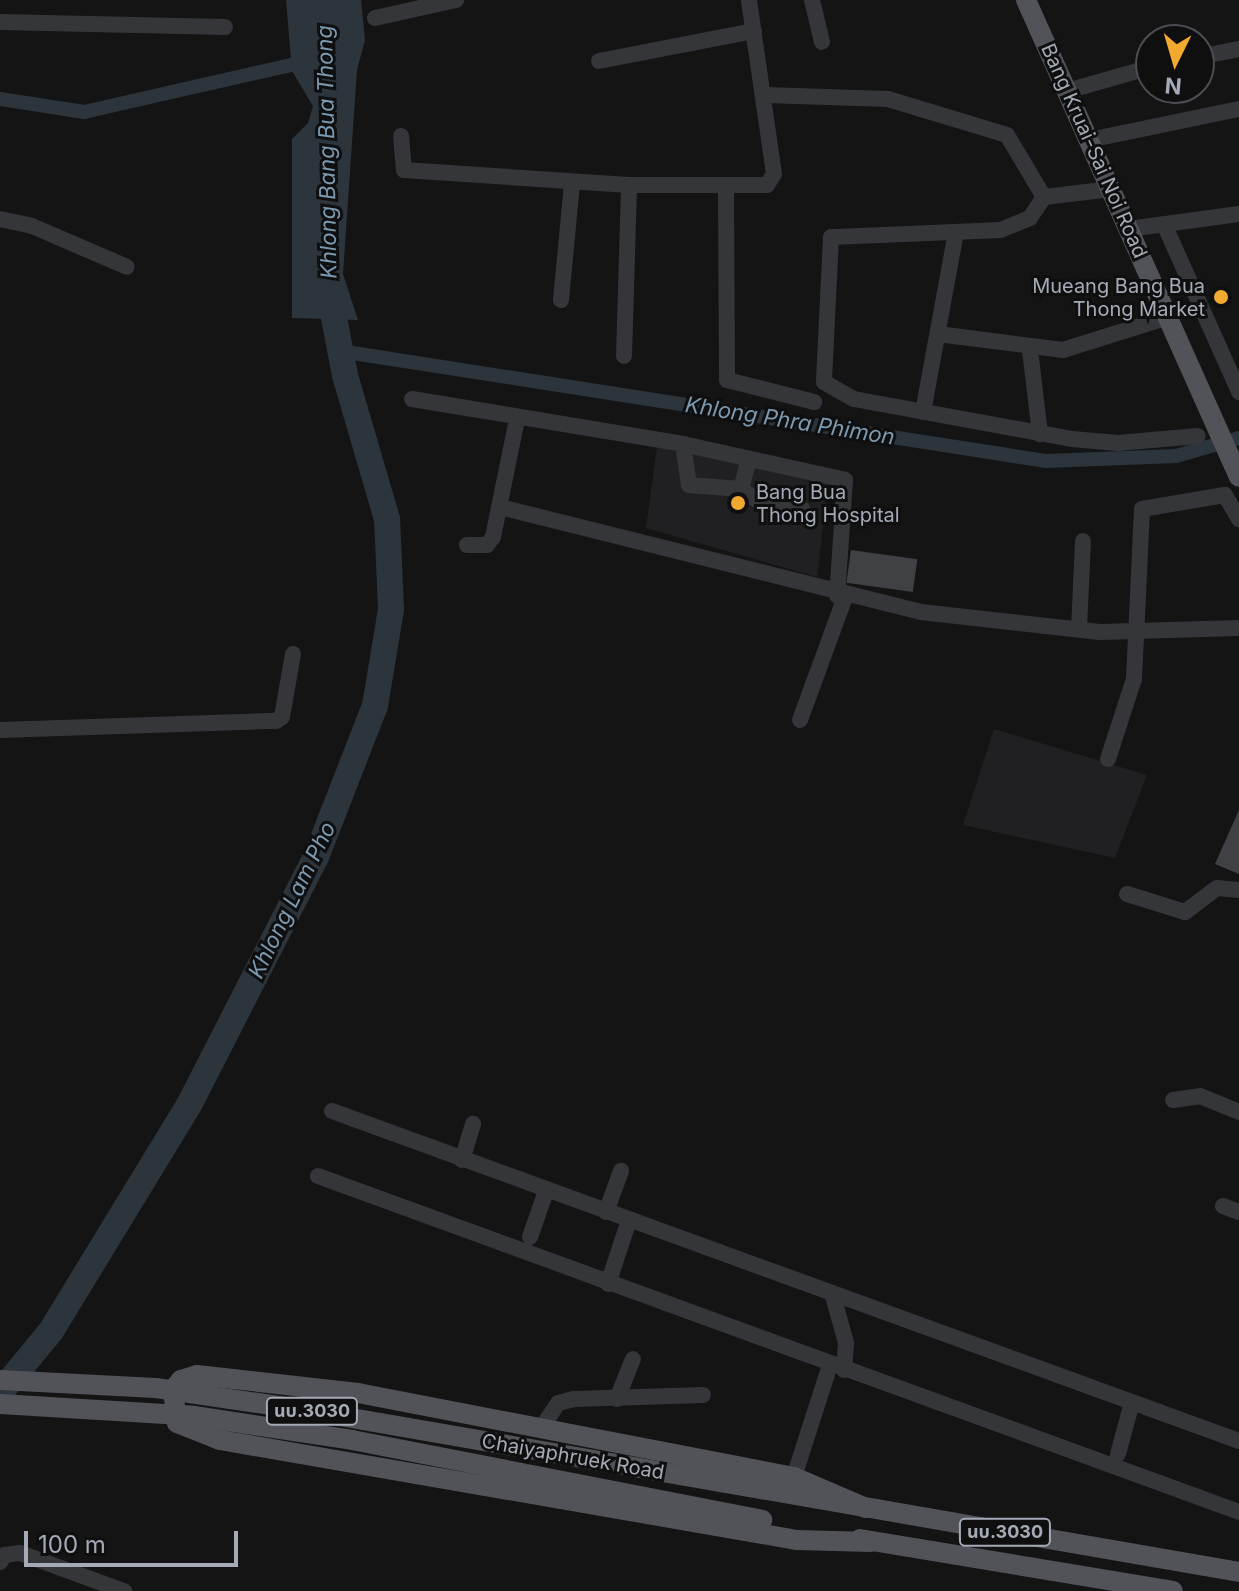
<!DOCTYPE html>
<html>
<head>
<meta charset="utf-8">
<style>
  body { margin:0 }
  #map { position:relative; width:1239px; height:1591px; overflow:hidden; background:#141415; font-family:Inter,"Noto Sans Thai",sans-serif }
  div>[style] { position:absolute }
  [style*='--x'] { left:calc(var(--x)*1px); top:calc(var(--y)*1px); width:calc(var(--w)*1px); rotate:calc(var(--a)*1deg) }
  .built>* { inset:0; background:#202022 }
  .water>* { inset:0; background:#2c353b }
  .canal>* { height:14px; margin:-7px; padding:0 7px; transform-origin:7px; border-radius:7px; background:#2c353b }
  .river>* { height:26px; margin:-13px; padding:0 13px; transform-origin:13px; border-radius:13px; background:#2c353b }
  .building>* { inset:0; background:#404145; transform-origin:0 0 }
  .minor>* { height:16px; margin:-8px; padding:0 8px; transform-origin:8px; border-radius:8px; background:#35363a }
  .major>* { height:20px; margin:-10px; padding:0 10px; transform-origin:10px; border-radius:10px; background:#515359 }
  .dots>* { width:22px; height:22px; translate:-50% -50%; box-sizing:border-box; border:4px solid #0f0f10; border-radius:50% }
  span { translate:-50% -50%; white-space:nowrap; text-align:center; line-height:1.15; -webkit-text-stroke:6px #0f0f10; paint-order:stroke }
  .shield-label span { padding:2px 6px; background:#0f0f10; border:2px solid; border-radius:6px; -webkit-text-stroke-width:0 }
  .shield-label { font-size:18px; color:#a5abb6; font-weight:700 }
  .street-label { font-size:20px; color:#a5abb6 }
  .poi-label { font-size:20px; color:#a5abb6 }
  .right { translate:-100% -50%; text-align:right }
  .left { translate:0 -50%; text-align:left }
  .water-label { font-size:22px; color:#7c9ab1; font-style:italic }
  .north { position:absolute; left:1135px; top:24px; width:80px; height:80px; box-sizing:border-box; background:#0f0f10; border:2px solid #4b4d52; border-radius:50%; rotate:185deg; font-size:22px; font-weight:700; line-height:32px; text-align:center; color:#a5abb6 }
  .north::after { content:''; display:block; margin:auto; width:28px; height:36px; background:#f1a930; clip-path:polygon(50% 0,100% 100%,50% 72%,0 100%) }
  .scale { position:absolute; left:24px; top:1531px; width:214px; height:36px; box-sizing:border-box; border:4px solid #a5abb6; border-top:0; padding-left:10px; font-size:24px; line-height:28px; white-space:nowrap; color:#a5abb6; -webkit-text-stroke:6px #0f0f10; paint-order:stroke }
</style>
</head>
<body>
<div id="map">
  <div class="built">
    <div style="clip-path:polygon(657px 447px,829px 478px,817px 577px,646px 528px)"></div>
    <div style="clip-path:polygon(994px 729px,1147px 775px,1115px 858px,963px 825px)"></div>
  </div>
  <div class="water">
    <div style="clip-path:polygon(286px 0,361px 0,365px 40px,357px 70px,343px 274px,358px 320px,292px 318px,292px 139px,308px 123px,313px 106px,292px 71px)"></div>
  </div>
  <div class="canal">
    <div style="--x:0;--y:99;--w:85;--a:8.8"></div>
    <div style="--x:84;--y:112;--w:231;--a:-12.8"></div>
    <div style="--x:340;--y:351;--w:715;--a:8.86"></div>
    <div style="--x:1046;--y:461;--w:130;--a:-2.2"></div>
    <div style="--x:1176;--y:456;--w:66;--a:-15.9"></div>
  </div>
  <div class="river">
    <div style="--x:0;--y:1393;--w:80;--a:-50.6"></div>
    <div style="--x:51;--y:1331;--w:265;--a:-58.6"></div>
    <div style="--x:189;--y:1105;--w:279;--a:-62.9"></div>
    <div style="--x:316;--y:857;--w:162;--a:-68.7"></div>
    <div style="--x:375;--y:706;--w:98;--a:-80.6"></div>
    <div style="--x:391;--y:609;--w:90;--a:-92.5"></div>
    <div style="--x:387;--y:519;--w:150;--a:-106.3"></div>
    <div style="--x:345;--y:375;--w:90;--a:-100.9"></div>
  </div>
  <div class="building">
    <div style="left:851px;top:550px;width:67px;height:33px;rotate:8deg"></div>
    <div style="clip-path:polygon(1239px 810px,1239px 874px,1215px 864px)"></div>
  </div>
  <div class="minor">
    <div style="--x:812;--y:0;--w:43;--a:76.6"></div>
    <div style="--x:375;--y:18;--w:83;--a:-12.5"></div>
    <div style="--x:0;--y:22;--w:225;--a:1.3"></div>
    <div style="--x:1199;--y:57;--w:41;--a:-11.3"></div>
    <div style="--x:599;--y:61;--w:158;--a:-11"></div>
    <div style="--x:1067;--y:91;--w:87;--a:-15.9"></div>
    <div style="--x:765;--y:95;--w:123;--a:1.9"></div>
    <div style="--x:888;--y:99;--w:124;--a:16.8"></div>
    <div style="--x:1007;--y:135;--w:72;--a:59.2"></div>
    <div style="--x:401;--y:136;--w:34;--a:85"></div>
    <div style="--x:404;--y:170;--w:225;--a:3.8"></div>
    <div style="--x:629;--y:185;--w:138;--a:0"></div>
    <div style="--x:767;--y:185;--w:13;--a:-58"></div>
    <div style="--x:774;--y:174;--w:176;--a:-98.2"></div>
    <div style="--x:1089;--y:140;--w:153;--a:-11.7"></div>
    <div style="--x:726;--y:185;--w:195;--a:89.7"></div>
    <div style="--x:727;--y:380;--w:90;--a:14.2"></div>
    <div style="--x:1111;--y:189;--w:67;--a:173.2"></div>
    <div style="--x:1044;--y:197;--w:25;--a:124"></div>
    <div style="--x:1030;--y:218;--w:31;--a:158"></div>
    <div style="--x:1001;--y:230;--w:170;--a:177.6"></div>
    <div style="--x:831;--y:237;--w:145;--a:92.8"></div>
    <div style="--x:824;--y:382;--w:34;--a:30"></div>
    <div style="--x:854;--y:399;--w:222;--a:10.4"></div>
    <div style="--x:1072;--y:439;--w:46;--a:5"></div>
    <div style="--x:1118;--y:443;--w:80;--a:-5"></div>
    <div style="--x:0;--y:219;--w:33;--a:12"></div>
    <div style="--x:32;--y:226;--w:103;--a:23.3"></div>
    <div style="--x:1164;--y:224;--w:184;--a:65.9"></div>
    <div style="--x:1129;--y:229;--w:111;--a:-7.8"></div>
    <div style="--x:561;--y:300;--w:118;--a:-84.6"></div>
    <div style="--x:938;--y:334;--w:126;--a:7.3"></div>
    <div style="--x:1063;--y:350;--w:110;--a:-17.4"></div>
    <div style="--x:1030;--y:350;--w:85;--a:83.2"></div>
    <div style="--x:624;--y:356;--w:171;--a:-88.3"></div>
    <div style="--x:412;--y:399;--w:275;--a:9.4"></div>
    <div style="--x:683;--y:444;--w:166;--a:12.5"></div>
    <div style="--x:845;--y:480;--w:116;--a:93.9"></div>
    <div style="--x:923;--y:412;--w:183;--a:-79.6"></div>
    <div style="--x:683;--y:444;--w:41;--a:81.7"></div>
    <div style="--x:689;--y:485;--w:52;--a:4.4"></div>
    <div style="--x:741;--y:489;--w:31;--a:-75"></div>
    <div style="--x:741;--y:489;--w:21;--a:35"></div>
    <div style="--x:758;--y:501;--w:45;--a:10.3"></div>
    <div style="--x:500;--y:507;--w:434;--a:14"></div>
    <div style="--x:921;--y:612;--w:180;--a:6.4"></div>
    <div style="--x:1100;--y:632;--w:139;--a:-1.6"></div>
    <div style="--x:467;--y:545;--w:20;--a:0"></div>
    <div style="--x:487;--y:545;--w:10;--a:-53"></div>
    <div style="--x:493;--y:537;--w:120;--a:-78.5"></div>
    <div style="--x:1079;--y:629;--w:88;--a:-87.4"></div>
    <div style="--x:800;--y:720;--w:131;--a:-69.9"></div>
    <div style="--x:0;--y:730;--w:276;--a:-1.9"></div>
    <div style="--x:276;--y:721;--w:7;--a:-34"></div>
    <div style="--x:282;--y:717;--w:64;--a:-80.1"></div>
    <div style="--x:1108;--y:759;--w:84;--a:-72"></div>
    <div style="--x:1134;--y:679;--w:170;--a:-87.3"></div>
    <div style="--x:1142;--y:509;--w:84;--a:-9.6"></div>
    <div style="--x:1225;--y:495;--w:28;--a:60"></div>
    <div style="--x:1127;--y:894;--w:61;--a:17.2"></div>
    <div style="--x:1185;--y:912;--w:40;--a:-37"></div>
    <div style="--x:1217;--y:888;--w:22;--a:5"></div>
    <div style="--x:1173;--y:1100;--w:27;--a:-8"></div>
    <div style="--x:1200;--y:1096;--w:42;--a:22.3"></div>
    <div style="--x:332;--y:1111;--w:965;--a:19.99"></div>
    <div style="--x:462;--y:1160;--w:38;--a:-73"></div>
    <div style="--x:318;--y:1176;--w:980;--a:20.04"></div>
    <div style="--x:1223;--y:1206;--w:17;--a:21"></div>
    <div style="--x:606;--y:1212;--w:44;--a:-69.9"></div>
    <div style="--x:530;--y:1237;--w:49;--a:-70.8"></div>
    <div style="--x:608;--y:1284;--w:64;--a:-71.8"></div>
    <div style="--x:833;--y:1296;--w:49;--a:74.5"></div>
    <div style="--x:846;--y:1343;--w:27;--a:94"></div>
    <div style="--x:617;--y:1399;--w:43;--a:-68.2"></div>
    <div style="--x:542;--y:1427;--w:29;--a:-56"></div>
    <div style="--x:558;--y:1403;--w:16;--a:-14"></div>
    <div style="--x:574;--y:1399;--w:129;--a:-1.8"></div>
    <div style="--x:1118;--y:1454;--w:50;--a:-74.8"></div>
    <div style="--x:794;--y:1477;--w:118;--a:-72.2"></div>
    <div style="--x:0;--y:1562;--w:9;--a:-54"></div>
    <div style="--x:5;--y:1555;--w:15;--a:-8"></div>
    <div style="--x:20;--y:1553;--w:111;--a:20.1"></div>
  </div>
  <div class="major">
    <div style="--x:1026;--y:0;--w:522;--a:65.94"></div>
    <div style="--x:0;--y:1380;--w:156;--a:2.9"></div>
    <div style="--x:156;--y:1388;--w:157;--a:8.4"></div>
    <div style="--x:311;--y:1411;--w:942;--a:9.84"></div>
    <div style="--x:0;--y:1404;--w:194;--a:3.5"></div>
    <div style="--x:194;--y:1416;--w:160;--a:8.6"></div>
    <div style="--x:352;--y:1440;--w:418;--a:11"></div>
    <div style="--x:866;--y:1508;--w:78;--a:-156.7"></div>
    <div style="--x:794;--y:1477;--w:444;--a:-169.1"></div>
    <div style="--x:358;--y:1393;--w:162;--a:-173.6"></div>
    <div style="--x:197;--y:1375;--w:17;--a:163"></div>
    <div style="--x:181;--y:1380;--w:13;--a:129"></div>
    <div style="--x:173;--y:1390;--w:33;--a:83"></div>
    <div style="--x:177;--y:1423;--w:46;--a:21.6"></div>
    <div style="--x:220;--y:1440;--w:586;--a:9.83"></div>
    <div style="--x:797;--y:1540;--w:74;--a:1.5"></div>
    <div style="--x:860;--y:1539;--w:317;--a:9.4"></div>
  </div>
  <div class="dots">
    <div style="left:1221px;top:297px;background:#f1a930"></div>
    <div style="left:738px;top:503px;background:#f1a930"></div>
  </div>
  <div class="shield-label">
    <span style="left:312px;top:1411px">นบ.3030</span>
    <span style="left:1005px;top:1532px">นบ.3030</span>
  </div>
  <div class="street-label">
    <span style="left:1094px;top:151px;rotate:66deg">Bang Kruai-Sai Noi Road</span>
    <span style="left:573px;top:1457px;rotate:10deg">Chaiyaphruek Road</span>
  </div>
  <div class="poi-label">
    <span class="right" style="left:1205px;top:298px">Mueang Bang Bua<br>Thong Market</span>
    <span class="left" style="left:756px;top:504px">Bang Bua<br>Thong Hospital</span>
  </div>
  <div class="water-label">
    <span style="left:327px;top:152px;rotate:-91deg">Khlong Bang Bua Thong</span>
    <span style="left:790px;top:421px;rotate:9deg">Khlong Phra Phimon</span>
    <span style="left:292px;top:900px;rotate:-64deg">Khlong Lam Pho</span>
  </div>
  <div class="north">N</div>
  <div class="scale">100 m</div>
</div>
</body>
</html>
